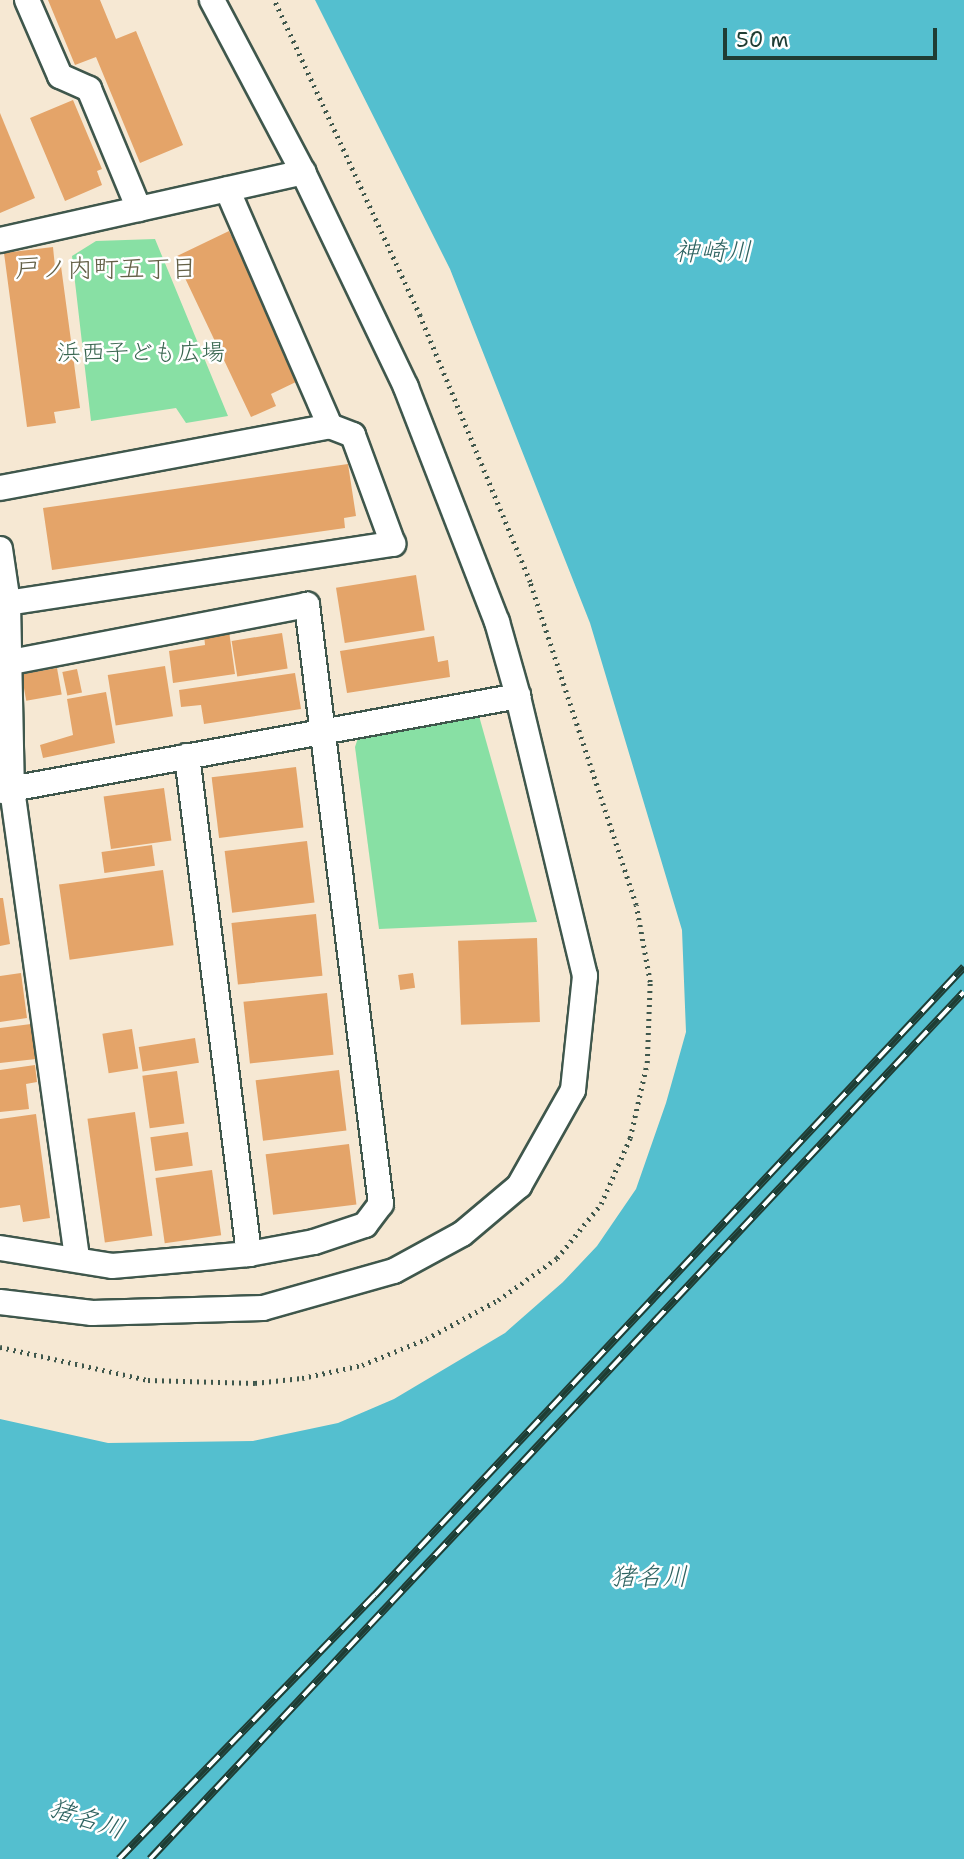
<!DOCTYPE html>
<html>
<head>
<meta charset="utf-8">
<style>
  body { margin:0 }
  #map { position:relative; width:964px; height:1859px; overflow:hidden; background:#f6e8d3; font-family:"Shantell Sans","Klee One",sans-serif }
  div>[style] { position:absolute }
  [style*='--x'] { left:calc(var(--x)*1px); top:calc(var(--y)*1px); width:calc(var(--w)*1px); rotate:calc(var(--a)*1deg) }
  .green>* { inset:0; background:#88e0a4 }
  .water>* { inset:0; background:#54bfcf }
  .building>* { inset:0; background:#e4a469; transform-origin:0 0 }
  .path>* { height:4.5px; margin-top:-2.25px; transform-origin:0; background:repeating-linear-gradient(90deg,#3f574c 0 2px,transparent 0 7px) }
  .roads { filter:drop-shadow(2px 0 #3f574c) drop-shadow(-2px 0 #3f574c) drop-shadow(0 2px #3f574c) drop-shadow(0 -2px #3f574c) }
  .street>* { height:24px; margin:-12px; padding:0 12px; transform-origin:12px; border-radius:12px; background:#fff }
  .rail>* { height:8px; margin-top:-4px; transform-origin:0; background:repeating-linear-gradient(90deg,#fff 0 16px,#1f3d34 0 32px); box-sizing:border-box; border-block:2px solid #1f3d34 }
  span { translate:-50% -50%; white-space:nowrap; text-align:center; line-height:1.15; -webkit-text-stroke:5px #fff; paint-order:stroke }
  .park-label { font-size:24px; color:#396650 }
  .water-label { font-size:26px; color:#2f6462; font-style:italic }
  .neighbourhood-label { font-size:26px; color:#646147 }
  .scale { position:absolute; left:723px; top:28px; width:214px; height:32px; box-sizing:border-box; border:4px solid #1f3d34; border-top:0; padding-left:9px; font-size:21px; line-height:24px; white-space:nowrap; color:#1f3d34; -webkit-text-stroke:5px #fff; paint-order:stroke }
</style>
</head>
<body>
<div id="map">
  <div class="green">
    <div style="clip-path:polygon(155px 239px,228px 416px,186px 423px,176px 408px,91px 421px,72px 256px,96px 241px)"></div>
    <div style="clip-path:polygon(479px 716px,537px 922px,379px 929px,355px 747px,358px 738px)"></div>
  </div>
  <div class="water">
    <div style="clip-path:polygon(315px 0,964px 0,964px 1859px,0 1859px,0 1419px,108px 1443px,253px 1441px,338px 1423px,394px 1399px,505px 1333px,563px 1282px,597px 1246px,636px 1189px,666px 1103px,686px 1032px,682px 930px,590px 623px,450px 269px)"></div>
  </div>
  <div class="building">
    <div style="clip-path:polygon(48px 0,100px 0,116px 39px,136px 31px,183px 145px,140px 163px,96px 57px,75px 65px)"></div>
    <div style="clip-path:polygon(73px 100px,102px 169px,97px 171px,102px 185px,65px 201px,30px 118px)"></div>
    <div style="clip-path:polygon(0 113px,35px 198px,0 213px)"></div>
    <div style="clip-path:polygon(229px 231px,300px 380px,271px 394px,276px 406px,251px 417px,175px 257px)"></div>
    <div style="clip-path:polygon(53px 247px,55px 267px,61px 266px,80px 408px,54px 412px,56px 423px,27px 427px,4px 253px)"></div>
    <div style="clip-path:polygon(348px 464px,356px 516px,344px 518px,345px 528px,52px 570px,43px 508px)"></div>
    <div style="left:416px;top:575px;width:56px;height:81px;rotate:81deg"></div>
    <div style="clip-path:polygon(229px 631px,235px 674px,173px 683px,169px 651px,205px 645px,204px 635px)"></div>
    <div style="left:282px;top:633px;width:36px;height:51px;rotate:81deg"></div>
    <div style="clip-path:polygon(434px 636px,438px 662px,448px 660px,450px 677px,347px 693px,340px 651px)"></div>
    <div style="left:165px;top:666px;width:51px;height:58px;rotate:81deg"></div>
    <div style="left:57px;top:668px;width:27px;height:36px;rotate:80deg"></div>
    <div style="left:77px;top:669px;width:24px;height:15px;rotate:78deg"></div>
    <div style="clip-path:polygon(295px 673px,301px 709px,204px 724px,201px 705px,181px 707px,179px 690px)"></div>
    <div style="clip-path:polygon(106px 692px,115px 743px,43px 758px,40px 745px,73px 735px,67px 699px)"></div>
    <div style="left:296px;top:767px;width:61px;height:85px;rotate:83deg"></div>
    <div style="left:164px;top:788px;width:53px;height:61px;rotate:82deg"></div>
    <div style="left:307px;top:841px;width:62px;height:83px;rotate:83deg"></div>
    <div style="left:152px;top:845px;width:21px;height:51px;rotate:82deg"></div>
    <div style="left:163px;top:870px;width:76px;height:105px;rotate:82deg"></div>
    <div style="clip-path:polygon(0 898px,3px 898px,10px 944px,0 946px)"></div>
    <div style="left:316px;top:914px;width:62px;height:85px;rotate:84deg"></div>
    <div style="left:537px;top:938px;width:84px;height:79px;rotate:88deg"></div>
    <div style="clip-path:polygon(21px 973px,27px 1018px,0 1022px,0 976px)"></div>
    <div style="left:413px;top:973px;width:15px;height:15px;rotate:82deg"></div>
    <div style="left:327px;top:993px;width:62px;height:84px;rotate:84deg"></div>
    <div style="clip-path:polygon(31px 1024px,36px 1059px,0 1063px,0 1028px)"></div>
    <div style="left:132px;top:1029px;width:40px;height:30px;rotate:81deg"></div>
    <div style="left:195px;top:1038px;width:25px;height:57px;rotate:81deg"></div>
    <div style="clip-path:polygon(35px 1065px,37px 1082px,26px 1084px,29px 1109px,0 1112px,0 1070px)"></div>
    <div style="left:339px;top:1070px;width:61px;height:84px;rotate:83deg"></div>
    <div style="left:177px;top:1071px;width:53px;height:35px;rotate:82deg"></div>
    <div style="left:135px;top:1112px;width:125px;height:48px;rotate:82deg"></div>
    <div style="clip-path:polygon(36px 1114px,50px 1218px,23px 1222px,20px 1205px,0 1208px,0 1119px)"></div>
    <div style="left:188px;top:1132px;width:34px;height:38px;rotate:82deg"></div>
    <div style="left:349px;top:1144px;width:61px;height:84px;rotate:83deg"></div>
    <div style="left:212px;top:1170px;width:66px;height:57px;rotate:82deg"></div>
  </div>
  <div class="path">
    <div style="--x:0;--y:1347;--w:152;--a:12.6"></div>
    <div style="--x:148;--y:1380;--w:107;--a:1.6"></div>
    <div style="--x:255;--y:1383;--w:47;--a:-6.1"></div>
    <div style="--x:302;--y:1378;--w:61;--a:-12.2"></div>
    <div style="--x:362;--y:1365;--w:69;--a:-22.1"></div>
    <div style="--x:426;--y:1339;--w:82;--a:-28.4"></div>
    <div style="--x:498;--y:1300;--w:72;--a:-35.4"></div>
    <div style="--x:557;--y:1258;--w:70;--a:-50.8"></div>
    <div style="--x:601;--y:1204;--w:72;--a:-66.3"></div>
    <div style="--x:630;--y:1138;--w:77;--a:-77.2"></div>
    <div style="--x:647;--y:1063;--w:81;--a:-87.9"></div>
    <div style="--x:650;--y:982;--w:78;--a:-100.3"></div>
    <div style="--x:636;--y:905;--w:340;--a:-108.2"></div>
    <div style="--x:530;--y:582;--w:288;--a:-112.5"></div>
    <div style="--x:420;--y:316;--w:348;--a:-114.8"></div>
  </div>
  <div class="roads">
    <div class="street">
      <div style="--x:27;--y:0;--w:83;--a:66.5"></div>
      <div style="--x:60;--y:76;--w:32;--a:24"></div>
      <div style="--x:89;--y:89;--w:130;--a:67.4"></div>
      <div style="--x:0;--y:240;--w:311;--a:-12.6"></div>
      <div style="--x:0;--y:488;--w:336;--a:-10.6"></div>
      <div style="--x:0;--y:549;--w:55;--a:81.6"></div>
      <div style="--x:8;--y:603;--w:186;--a:88.8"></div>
      <div style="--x:12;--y:789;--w:474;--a:82.1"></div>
      <div style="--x:0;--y:604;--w:398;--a:-8.7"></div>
      <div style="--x:393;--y:544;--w:116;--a:-110.2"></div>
      <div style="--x:353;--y:435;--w:25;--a:-159"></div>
      <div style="--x:330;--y:426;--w:258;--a:-113.5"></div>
      <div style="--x:187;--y:756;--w:502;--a:82.9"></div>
      <div style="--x:0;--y:791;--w:527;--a:-10.39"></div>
      <div style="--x:0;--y:1248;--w:113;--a:9.1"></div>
      <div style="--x:112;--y:1266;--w:138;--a:-5"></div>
      <div style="--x:249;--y:1254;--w:66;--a:-10.5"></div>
      <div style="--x:314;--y:1242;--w:54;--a:-18.4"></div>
      <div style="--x:365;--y:1225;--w:26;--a:-53"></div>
      <div style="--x:381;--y:1204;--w:604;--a:-97.04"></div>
      <div style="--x:307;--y:605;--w:302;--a:169.1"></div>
      <div style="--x:0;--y:1302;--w:93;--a:6.8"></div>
      <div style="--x:92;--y:1313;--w:171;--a:-1.7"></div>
      <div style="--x:263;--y:1308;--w:136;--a:-15.8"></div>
      <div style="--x:394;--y:1271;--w:77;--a:-28.6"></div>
      <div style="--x:462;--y:1234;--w:75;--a:-40.1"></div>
      <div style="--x:519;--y:1186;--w:110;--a:-60.6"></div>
      <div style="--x:573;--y:1090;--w:115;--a:-84"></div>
      <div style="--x:585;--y:976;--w:288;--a:-103.5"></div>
      <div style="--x:518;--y:696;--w:77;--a:-105.8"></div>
      <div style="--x:497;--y:622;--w:252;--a:-111.2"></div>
      <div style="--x:406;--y:387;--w:238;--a:-115.6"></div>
      <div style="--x:303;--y:172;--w:195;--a:-117.9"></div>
    </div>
  </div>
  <div class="rail">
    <div style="--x:119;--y:1859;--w:368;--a:-45.9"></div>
    <div style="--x:375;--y:1595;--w:861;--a:-46.84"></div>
    <div style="--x:150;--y:1859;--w:1189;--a:-46.81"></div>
  </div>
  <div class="park-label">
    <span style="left:141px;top:353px">浜西子ども広場</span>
  </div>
  <div class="water-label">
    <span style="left:713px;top:251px">神崎川</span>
    <span style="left:649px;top:1576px">猪名川</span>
    <span style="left:87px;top:1818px;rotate:18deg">猪名川</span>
  </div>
  <div class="neighbourhood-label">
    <span style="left:106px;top:268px">戸ノ内町五丁目</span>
  </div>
  <div class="scale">50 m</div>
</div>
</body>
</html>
